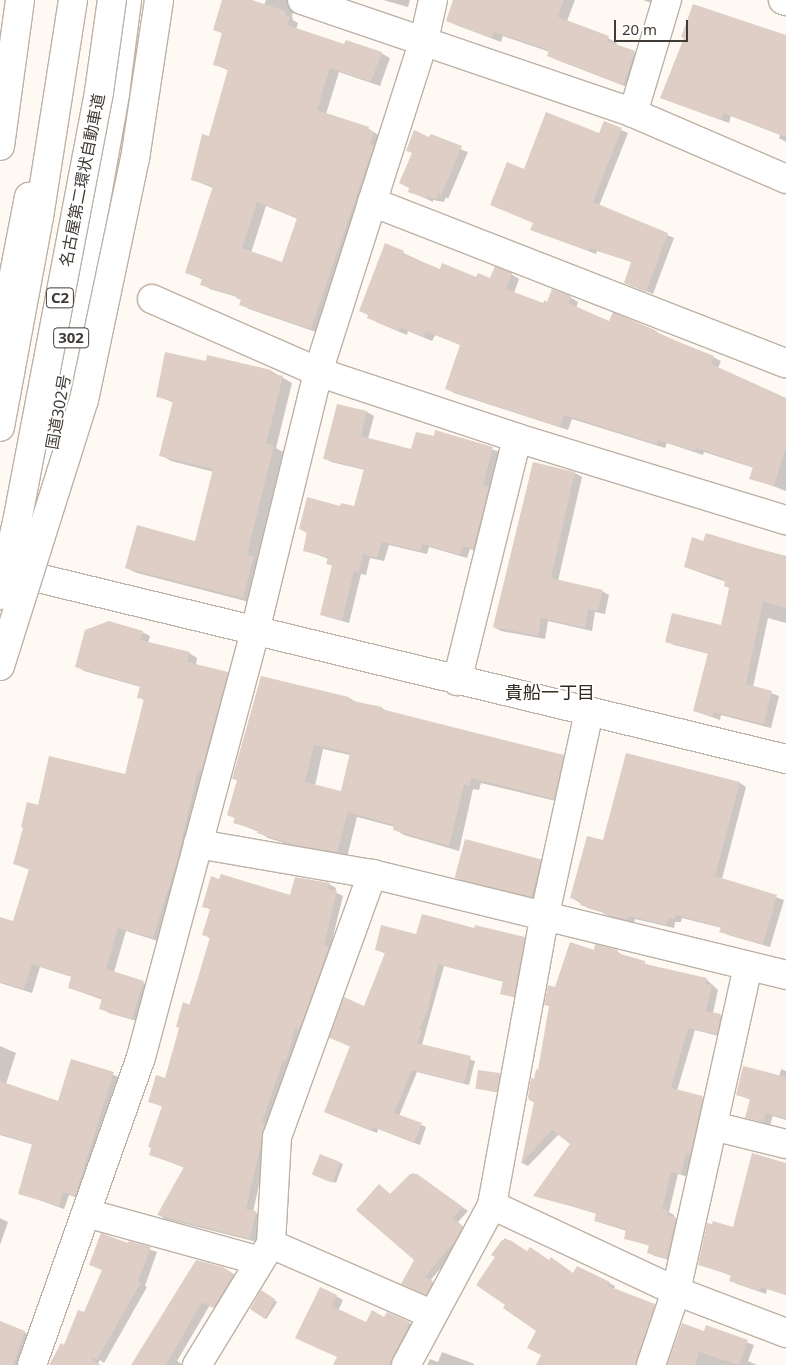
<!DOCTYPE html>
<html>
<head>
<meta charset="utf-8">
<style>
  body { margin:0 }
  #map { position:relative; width:786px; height:1365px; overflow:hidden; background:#fff9f4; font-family:"Noto Sans","Noto Sans JP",sans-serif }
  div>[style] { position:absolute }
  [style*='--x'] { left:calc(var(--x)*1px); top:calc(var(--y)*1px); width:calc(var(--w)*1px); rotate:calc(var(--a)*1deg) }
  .shadow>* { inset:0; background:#0003; transform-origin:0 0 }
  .building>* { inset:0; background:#decec5; transform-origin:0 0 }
  .roads { filter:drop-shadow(1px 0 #beb1a5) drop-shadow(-1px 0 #beb1a5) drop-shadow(0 1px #beb1a5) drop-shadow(0 -1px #beb1a5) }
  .minor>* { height:28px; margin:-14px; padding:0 14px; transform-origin:14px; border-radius:14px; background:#fff }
  .tertiary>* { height:28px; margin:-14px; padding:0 14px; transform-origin:14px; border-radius:14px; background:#fff }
  .trunk>* { height:28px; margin:-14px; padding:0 14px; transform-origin:14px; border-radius:14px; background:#fff }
  .motorway>* { height:28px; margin:-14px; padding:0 14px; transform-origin:14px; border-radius:14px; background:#fff }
  .bridges { filter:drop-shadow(1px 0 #beb1a5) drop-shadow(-1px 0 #beb1a5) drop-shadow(0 1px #beb1a5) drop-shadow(0 -1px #beb1a5) }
  .motorway-bridge>* { height:28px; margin:-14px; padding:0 14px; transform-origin:14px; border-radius:14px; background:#fff }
  span { translate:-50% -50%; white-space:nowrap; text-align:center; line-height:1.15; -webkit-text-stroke:4px #fff; paint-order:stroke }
  .shield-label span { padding:1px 4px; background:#fff; border:1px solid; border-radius:4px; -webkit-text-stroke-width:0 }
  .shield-label { font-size:15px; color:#403b36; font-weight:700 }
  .street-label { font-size:16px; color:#403b36 }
  .neighbourhood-label { font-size:18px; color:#31271d }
  .scale { position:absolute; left:614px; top:20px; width:74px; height:22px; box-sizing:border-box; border:2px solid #403b36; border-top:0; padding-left:6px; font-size:15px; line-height:18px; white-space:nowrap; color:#403b36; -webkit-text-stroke:4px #fff; paint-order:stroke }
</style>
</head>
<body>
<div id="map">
  <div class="shadow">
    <div style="clip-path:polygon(evenodd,224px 0,248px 0,264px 5px,266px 0,297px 0,292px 16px,293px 20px,298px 23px,296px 30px,345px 45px,381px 53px,390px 58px,380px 86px,339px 72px,326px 114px,369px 129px,383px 138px,319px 333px,249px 309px,241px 304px,242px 300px,237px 297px,210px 289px,202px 284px,203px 280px,186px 272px,213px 188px,193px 180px,209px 137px,229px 71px,215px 64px,223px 34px,215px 29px,224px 0,266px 206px,298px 219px,283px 264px,251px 253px,266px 206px)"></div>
    <div style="clip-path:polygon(383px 0,410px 0,408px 7px)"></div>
    <div style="clip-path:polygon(455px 0,575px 0,567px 21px,608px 38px,617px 43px,616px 45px,644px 57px,632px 89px,557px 60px,548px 55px,550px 52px,503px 36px,501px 42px,456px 25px,447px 20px)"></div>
    <div style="clip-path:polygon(643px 0,663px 0,659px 6px)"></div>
    <div style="clip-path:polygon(786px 44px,786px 142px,779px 138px,780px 135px,731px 116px,729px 123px,661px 98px)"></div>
    <div style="clip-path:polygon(605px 123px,628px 133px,599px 206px,674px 238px,653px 294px,625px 282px,632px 262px,597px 251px,596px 254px,532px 230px,534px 223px,525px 171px,600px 135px)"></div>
    <div style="clip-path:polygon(430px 138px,468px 152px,448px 199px,446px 197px,444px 202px,433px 200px,433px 202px,410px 191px,413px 153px)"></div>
    <div style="clip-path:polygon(386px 245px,440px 270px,477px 279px,491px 279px,511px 274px,519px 279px,514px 293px,544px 304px,570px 297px,578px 302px,576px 308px,610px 322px,656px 332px,713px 357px,721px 361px,718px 368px,786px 399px,786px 491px,751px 478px,754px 468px,704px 452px,703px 455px,667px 443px,665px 448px,572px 419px,568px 430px,454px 393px,446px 388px,461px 345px,435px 335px,432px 341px,408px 331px,407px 335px,376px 322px)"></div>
    <div style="clip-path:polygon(208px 357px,271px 371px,292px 383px,276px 448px,283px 452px,257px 560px,263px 563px,253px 603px,137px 573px,126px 568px,196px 542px,214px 472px,171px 461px,161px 455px,174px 403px,158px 396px,207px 362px)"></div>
    <div style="clip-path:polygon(367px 412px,374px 416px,368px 439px,412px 451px,435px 438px,436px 432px,500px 452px,490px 489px,495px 492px,480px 552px,470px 549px,467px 558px,429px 547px,427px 554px,389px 545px,384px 561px,370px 558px,366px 575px,361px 574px,349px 623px,321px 615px,333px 566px,328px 564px,329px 559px,304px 550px,307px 533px,300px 529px,341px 507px,355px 508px,365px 470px,331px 462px,325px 458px)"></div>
    <div style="clip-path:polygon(575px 473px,582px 477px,558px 581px,602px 591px,609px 595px,605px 614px,595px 612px,592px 631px,548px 621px,545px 639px,501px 631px,494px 627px)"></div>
    <div style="clip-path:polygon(706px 535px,786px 556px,786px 623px,768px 618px,753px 687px,779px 696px,771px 728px,721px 715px,720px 720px,695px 711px,709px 654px,674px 645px,667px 641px,722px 626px,730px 588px,726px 582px,685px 567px,704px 542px)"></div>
    <div style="clip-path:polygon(142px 632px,150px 636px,148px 643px,189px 653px,197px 658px,196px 665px,227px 673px,235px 677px,161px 942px,126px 931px,114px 972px,151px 986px,140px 1022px,109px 1013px,101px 1008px,103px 1000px,69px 988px,72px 977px,40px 967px,32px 993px,0 983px,0 925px,14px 923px,30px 870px,15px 864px,39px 806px,126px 776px,145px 701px,139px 697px,141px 687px,84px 671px,77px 666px)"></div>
    <div style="clip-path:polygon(evenodd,349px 698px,358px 703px,382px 708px,388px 712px,563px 756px,573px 762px,564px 803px,481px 783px,479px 790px,473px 789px,459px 851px,404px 835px,394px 829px,395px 827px,357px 817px,347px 857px,306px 850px,268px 838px,259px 832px,234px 822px,235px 818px,229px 815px,238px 781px,233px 778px,349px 698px,323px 749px,350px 755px,342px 792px,315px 786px,323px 749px)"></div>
    <div style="clip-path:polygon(740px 783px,746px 787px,722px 879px,784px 900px,770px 947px,728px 935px,721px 931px,722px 928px,682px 918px,681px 922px,675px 922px,674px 928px,635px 919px,634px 923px,611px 918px,604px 913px,588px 908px,572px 898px,604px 841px)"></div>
    <div style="clip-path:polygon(541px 860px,548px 864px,540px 900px,464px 882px,457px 878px)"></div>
    <div style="clip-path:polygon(329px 884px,336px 888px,335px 892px,343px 896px,330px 949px,335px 952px,272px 1128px,253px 1212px,262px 1216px,257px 1242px,165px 1219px,159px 1215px,185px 1168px,150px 1154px,163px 1107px,149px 1101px,165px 1080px,211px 939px,203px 934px,211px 910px,204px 906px,291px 897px)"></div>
    <div style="clip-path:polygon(475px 929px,524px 938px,530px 941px,519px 999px,501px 993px,504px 982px,444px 966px,422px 1045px,475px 1061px,469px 1085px,417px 1072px,399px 1116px,426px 1127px,420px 1145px,378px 1129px,377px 1133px,325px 1112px,351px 1047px,336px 1040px,364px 1007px,386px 954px,376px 949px,417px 936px)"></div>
    <div style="clip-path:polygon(595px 951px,617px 951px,623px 956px,652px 966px,706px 979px,718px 990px,713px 1013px,727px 1019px,723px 1037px,695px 1030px,677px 1091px,709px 1101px,688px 1177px,678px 1174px,669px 1212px,674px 1215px,674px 1218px,682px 1222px,674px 1261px,655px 1256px,649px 1253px,650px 1246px,625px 1238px,627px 1231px,595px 1221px,597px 1214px,535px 1195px,571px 1144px,559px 1134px,528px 1166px,522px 1163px,535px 1103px,530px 1100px,539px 1071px,550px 1007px,546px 1004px,556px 988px)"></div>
    <div style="clip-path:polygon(0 1046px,16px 1053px,6px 1084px,59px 1102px,71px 1060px,119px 1077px,81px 1199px,69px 1195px,64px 1209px,19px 1193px,34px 1145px,0 1135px)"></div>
    <div style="clip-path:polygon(781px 1069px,786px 1071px,786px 1120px,773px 1116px,770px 1125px,746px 1117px,751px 1100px,737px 1094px,779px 1077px)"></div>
    <div style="clip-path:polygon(500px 1075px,503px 1076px,500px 1093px,476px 1088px)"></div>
    <div style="clip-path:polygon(340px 1163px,343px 1164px,336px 1183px,317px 1176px)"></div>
    <div style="clip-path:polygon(786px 1163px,786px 1295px,767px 1289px,766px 1294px,737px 1284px,731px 1281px,732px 1276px,699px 1264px,734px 1229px)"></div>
    <div style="clip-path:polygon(413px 1173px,468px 1211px,458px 1222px,468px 1231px,463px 1241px,430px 1281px,437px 1285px,431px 1297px,409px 1287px,415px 1259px,379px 1186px,392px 1195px)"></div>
    <div style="clip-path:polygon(0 1218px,8px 1222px,0 1245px)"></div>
    <div style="clip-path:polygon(505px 1238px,527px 1253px,574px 1274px,609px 1283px,615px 1286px,614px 1290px,661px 1309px,642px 1365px,554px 1365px,542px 1355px,537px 1330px,507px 1305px,497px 1257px,493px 1255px)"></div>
    <div style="clip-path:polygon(130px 1243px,157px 1252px,145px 1286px,147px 1287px,104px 1363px,100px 1360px,97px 1365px,51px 1365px,84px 1314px,103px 1270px)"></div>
    <div style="clip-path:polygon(222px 1268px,240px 1279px,221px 1311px,210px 1305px,177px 1361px,184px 1365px,133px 1365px)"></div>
    <div style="left:261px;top:1292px;width:19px;height:20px;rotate:32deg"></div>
    <div style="clip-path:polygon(336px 1296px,343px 1300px,338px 1311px,366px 1324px,385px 1318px,409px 1323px,416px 1327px,396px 1365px,335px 1365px,339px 1357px,304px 1342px)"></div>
    <div style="clip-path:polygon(0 1323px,31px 1335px,18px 1365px,0 1365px)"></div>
    <div style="clip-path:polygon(707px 1327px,754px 1345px,748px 1361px,757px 1365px,669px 1365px,705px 1332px)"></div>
    <div style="clip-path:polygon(442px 1352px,472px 1363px,475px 1365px,427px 1365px,430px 1359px,438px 1362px)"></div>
  </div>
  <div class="building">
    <div style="clip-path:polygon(evenodd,222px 0,252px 0,286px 11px,285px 15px,290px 17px,287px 25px,344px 44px,346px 40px,382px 52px,371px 82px,330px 68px,317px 110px,369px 127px,368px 130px,374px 132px,370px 144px,374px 145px,311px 329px,239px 305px,241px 300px,236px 298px,237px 296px,200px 285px,202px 279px,185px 273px,213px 186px,191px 180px,202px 134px,209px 136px,228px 69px,213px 65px,222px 33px,213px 30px,222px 0,257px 202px,297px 218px,282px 262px,242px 248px,257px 202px)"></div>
    <div style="clip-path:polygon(453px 0,564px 0,558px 17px,609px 36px,607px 41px,635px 51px,623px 85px,547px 56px,549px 50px,494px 32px,492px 38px,446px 21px)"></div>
    <div style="clip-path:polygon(693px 4px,786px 35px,786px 137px,724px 113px,721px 120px,660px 98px,684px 38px,681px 37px)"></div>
    <div style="clip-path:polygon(546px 112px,599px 133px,604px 121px,622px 128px,593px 202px,668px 233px,646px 292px,624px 283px,631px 262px,590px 248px,589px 251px,530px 230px,533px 223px,490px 205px,507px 162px,524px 169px)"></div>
    <div style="clip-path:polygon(414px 130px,429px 137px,431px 134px,462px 146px,441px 196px,438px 194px,437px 199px,426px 197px,425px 198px,408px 192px,409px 188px,399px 183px,412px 153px,406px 151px)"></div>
    <div style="clip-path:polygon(385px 243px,404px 251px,403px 254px,440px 269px,442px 263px,476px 277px,478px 273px,490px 278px,495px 266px,512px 273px,506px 289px,543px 303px,544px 300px,547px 302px,552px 289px,571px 296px,568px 303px,609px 321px,613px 312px,657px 331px,656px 333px,714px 356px,711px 364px,786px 398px,786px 447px,774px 486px,749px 479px,753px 467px,696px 448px,695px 451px,658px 440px,657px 444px,564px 415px,560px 427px,445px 389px,460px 345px,426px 331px,424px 337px,400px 327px,399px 331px,367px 318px,368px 315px,359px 311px)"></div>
    <div style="clip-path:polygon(165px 352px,206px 361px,207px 355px,271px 370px,270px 373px,283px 376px,266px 444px,274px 445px,247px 555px,254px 556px,243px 598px,125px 568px,137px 525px,195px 541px,213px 469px,159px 456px,173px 401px,156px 397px)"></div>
    <div style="clip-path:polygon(337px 404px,367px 411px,361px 436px,411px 449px,416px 432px,434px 436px,435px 430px,493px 447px,483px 485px,489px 487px,473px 549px,463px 546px,460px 555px,422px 544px,420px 551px,382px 542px,377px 558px,363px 554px,359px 572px,354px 571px,342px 620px,320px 615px,332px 565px,326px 564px,328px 557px,303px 551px,307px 532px,299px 529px,307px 497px,340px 506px,341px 503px,354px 506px,364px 469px,323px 459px)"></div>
    <div style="clip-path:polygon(533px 462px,575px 472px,551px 578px,603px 590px,598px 611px,588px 609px,585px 628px,541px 618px,538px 636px,493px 627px)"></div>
    <div style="clip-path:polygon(706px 533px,786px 557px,786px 608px,763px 602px,746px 684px,772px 691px,764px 724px,714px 712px,712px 717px,693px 711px,708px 653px,665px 642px,672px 613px,721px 625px,729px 588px,724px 586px,725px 581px,721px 580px,722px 578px,684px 567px,692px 537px,703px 541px)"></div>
    <div style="clip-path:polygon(109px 621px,143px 631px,140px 640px,190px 652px,187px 662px,228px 672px,201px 771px,198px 770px,177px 861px,153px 938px,118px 928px,106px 969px,144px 981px,132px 1019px,99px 1009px,102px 998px,68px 988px,71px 976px,32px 964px,24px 989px,0 982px,0 917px,13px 921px,29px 869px,13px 864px,23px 828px,21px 827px,27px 802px,38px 805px,49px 756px,125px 774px,144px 699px,137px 698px,140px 686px,75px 667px,85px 630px)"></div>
    <div style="clip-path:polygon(evenodd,261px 676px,349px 697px,348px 700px,382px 707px,381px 709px,564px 755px,554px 799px,471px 778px,470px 786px,464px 784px,449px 846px,393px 830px,394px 825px,348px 812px,337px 852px,295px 845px,257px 833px,258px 830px,233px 823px,235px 818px,227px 815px,237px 780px,232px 779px,261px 676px,314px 745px,350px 753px,341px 791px,305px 782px,314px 745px)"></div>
    <div style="clip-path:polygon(626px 753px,740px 782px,715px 876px,777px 895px,763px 944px,719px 932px,721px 927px,676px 915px,675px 919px,668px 918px,667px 925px,628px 916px,627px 920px,603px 914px,604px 912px,580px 905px,581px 901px,570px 898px,587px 836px,603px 840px)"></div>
    <div style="left:465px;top:839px;width:79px;height:40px;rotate:15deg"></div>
    <div style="clip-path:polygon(221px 874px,290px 895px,295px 877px,330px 883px,328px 889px,337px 891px,324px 945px,329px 947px,299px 1030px,295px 1029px,286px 1061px,283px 1060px,262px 1122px,266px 1123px,246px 1209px,256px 1211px,250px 1239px,157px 1215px,184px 1167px,149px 1155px,151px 1148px,148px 1147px,162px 1106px,148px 1102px,156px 1075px,165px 1078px,179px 1028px,176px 1027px,183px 1002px,190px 1005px,210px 937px,202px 935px,210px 909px,202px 907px,211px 876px,219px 879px)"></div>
    <div style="clip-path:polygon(422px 914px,474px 928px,475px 925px,525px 937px,514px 997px,500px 994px,503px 981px,438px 964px,428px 1009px,419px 1030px,422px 1031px,417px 1043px,471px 1056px,464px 1083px,412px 1070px,394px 1113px,422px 1123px,414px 1143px,373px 1127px,371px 1131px,324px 1112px,350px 1046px,329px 1038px,344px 997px,364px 1006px,385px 953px,375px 950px,381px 925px,416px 934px)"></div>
    <div style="clip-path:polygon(570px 942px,594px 950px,595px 944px,618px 950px,617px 953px,645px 961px,645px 964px,707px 978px,706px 984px,712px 985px,706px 1011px,721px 1014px,717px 1034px,688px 1028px,671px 1088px,703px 1096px,690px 1155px,686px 1154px,681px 1174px,671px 1172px,662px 1209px,668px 1210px,667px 1215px,676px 1217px,667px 1258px,647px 1253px,649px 1245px,624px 1239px,626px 1229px,594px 1221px,596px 1213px,533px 1196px,570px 1144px,552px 1130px,521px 1164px,534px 1102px,529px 1100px,528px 1097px,531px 1078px,534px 1079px,536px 1069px,538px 1070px,549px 1006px,544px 1005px,548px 985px,555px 987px)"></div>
    <div style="clip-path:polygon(71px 1059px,114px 1072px,75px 1196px,63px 1192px,59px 1206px,18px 1194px,32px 1144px,0 1134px,0 1081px,58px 1101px)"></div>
    <div style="clip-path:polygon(743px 1066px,786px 1077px,786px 1118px,766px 1113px,763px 1122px,745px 1118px,750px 1099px,736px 1095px)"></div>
    <div style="left:478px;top:1070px;width:22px;height:19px;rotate:8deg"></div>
    <div style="clip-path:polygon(752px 1153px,786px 1163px,786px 1295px,761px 1287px,759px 1291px,729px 1281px,731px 1275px,698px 1265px,707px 1223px,712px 1224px,713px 1221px,733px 1227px)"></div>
    <div style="left:320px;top:1154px;width:22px;height:22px;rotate:22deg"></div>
    <div style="clip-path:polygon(410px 1174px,417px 1174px,463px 1207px,452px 1218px,463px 1227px,454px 1242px,425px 1277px,433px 1281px,426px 1295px,401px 1284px,414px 1260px,356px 1210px,379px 1184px,390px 1194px)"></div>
    <div style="clip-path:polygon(101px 1233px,128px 1243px,129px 1241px,151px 1247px,138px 1281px,141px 1282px,97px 1360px,92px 1357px,91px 1359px,101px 1365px,49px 1365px,61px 1343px,64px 1345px,78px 1310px,84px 1312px,102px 1270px,89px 1265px)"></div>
    <div style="clip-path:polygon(502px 1240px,510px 1240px,527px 1251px,530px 1247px,549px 1260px,551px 1257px,573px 1273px,577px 1266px,610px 1282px,608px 1286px,655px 1304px,636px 1365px,536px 1365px,541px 1355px,527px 1348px,536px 1331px,503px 1308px,505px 1305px,476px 1285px,495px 1257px,491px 1255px)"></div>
    <div style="clip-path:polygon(196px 1260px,223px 1267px,234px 1274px,213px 1308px,202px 1302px,166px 1365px,131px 1365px)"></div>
    <div style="clip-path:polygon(320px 1287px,337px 1295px,332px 1306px,366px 1322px,372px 1310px,384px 1317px,387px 1312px,410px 1322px,389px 1365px,333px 1365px,337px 1357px,295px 1338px)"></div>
    <div style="clip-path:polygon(261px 1290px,275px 1299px,265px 1319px,250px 1309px)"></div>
    <div style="clip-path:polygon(0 1321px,25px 1331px,13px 1365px,0 1365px)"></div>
    <div style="clip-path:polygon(682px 1323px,704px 1331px,706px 1325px,748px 1340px,739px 1365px,699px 1352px,695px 1365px,667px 1365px)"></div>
  </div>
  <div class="roads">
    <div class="minor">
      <div style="--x:302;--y:0;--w:350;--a:18.8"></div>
      <div style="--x:633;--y:113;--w:167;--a:23.3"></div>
      <div style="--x:783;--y:0;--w:3;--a:18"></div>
      <div style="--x:633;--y:113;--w:118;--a:-73.3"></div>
      <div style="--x:372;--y:202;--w:444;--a:21.3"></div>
      <div style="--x:152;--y:299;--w:181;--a:23.7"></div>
      <div style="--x:318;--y:372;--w:210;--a:18.3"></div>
      <div style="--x:517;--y:438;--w:281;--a:17"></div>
      <div style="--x:457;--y:681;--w:250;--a:-76.1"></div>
      <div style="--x:198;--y:844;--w:177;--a:9.8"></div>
      <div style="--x:372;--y:874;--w:426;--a:13.7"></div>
      <div style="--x:713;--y:1126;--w:75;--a:13.9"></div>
      <div style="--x:492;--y:1205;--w:203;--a:25.1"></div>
      <div style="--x:676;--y:1291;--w:118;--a:20.9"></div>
      <div style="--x:86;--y:1213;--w:180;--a:15.4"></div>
      <div style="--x:271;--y:1244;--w:175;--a:23.6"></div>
      <div style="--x:32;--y:1365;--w:327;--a:-70.5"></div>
      <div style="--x:141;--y:1057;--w:441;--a:-75"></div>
      <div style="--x:255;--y:631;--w:267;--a:-76.3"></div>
      <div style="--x:318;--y:372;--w:349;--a:-72.3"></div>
      <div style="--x:424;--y:40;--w:41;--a:-77.3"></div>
      <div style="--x:197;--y:1365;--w:142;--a:-58.6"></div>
      <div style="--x:271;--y:1244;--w:107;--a:-86.8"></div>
      <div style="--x:277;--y:1137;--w:280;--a:-70.1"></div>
      <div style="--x:406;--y:1365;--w:182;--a:-61.7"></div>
      <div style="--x:492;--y:1205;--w:296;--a:-79.7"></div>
      <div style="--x:545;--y:914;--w:206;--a:-77.7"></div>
      <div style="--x:651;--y:1365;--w:78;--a:-71.3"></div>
      <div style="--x:676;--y:1291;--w:333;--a:-77.5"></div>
    </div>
    <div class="tertiary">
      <div style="--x:5;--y:570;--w:804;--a:13.6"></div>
    </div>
    <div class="trunk">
      <div style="--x:0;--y:346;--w:152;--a:-79"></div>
      <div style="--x:41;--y:506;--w:420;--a:-79.8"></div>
      <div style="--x:115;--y:93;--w:94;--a:-82.6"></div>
    </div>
    <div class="motorway">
      <div style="--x:0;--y:146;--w:147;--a:-82.2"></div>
      <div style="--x:0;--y:427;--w:214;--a:-79.5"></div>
      <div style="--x:39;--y:217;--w:220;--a:-81.1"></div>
    </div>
  </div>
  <div class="bridges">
    <div class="motorway-bridge">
      <div style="--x:0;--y:595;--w:75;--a:-76.9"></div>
      <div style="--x:17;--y:522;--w:438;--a:-79.2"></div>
      <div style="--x:99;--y:92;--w:93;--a:-82"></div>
      <div style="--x:0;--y:666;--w:279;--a:-72.5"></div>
      <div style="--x:84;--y:400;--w:246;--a:-78.1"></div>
      <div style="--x:135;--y:159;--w:161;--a:-81.4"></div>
    </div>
  </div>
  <div class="shield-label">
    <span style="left:60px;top:298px">C2</span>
    <span style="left:71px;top:338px">302</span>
  </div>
  <div class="street-label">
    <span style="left:82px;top:180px;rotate:-79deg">名古屋第二環状自動車道</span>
    <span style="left:58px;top:412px;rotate:-80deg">国道302号</span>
  </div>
  <div class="neighbourhood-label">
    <span style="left:550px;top:692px">貴船一丁目</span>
  </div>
  <div class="scale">20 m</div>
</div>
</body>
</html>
